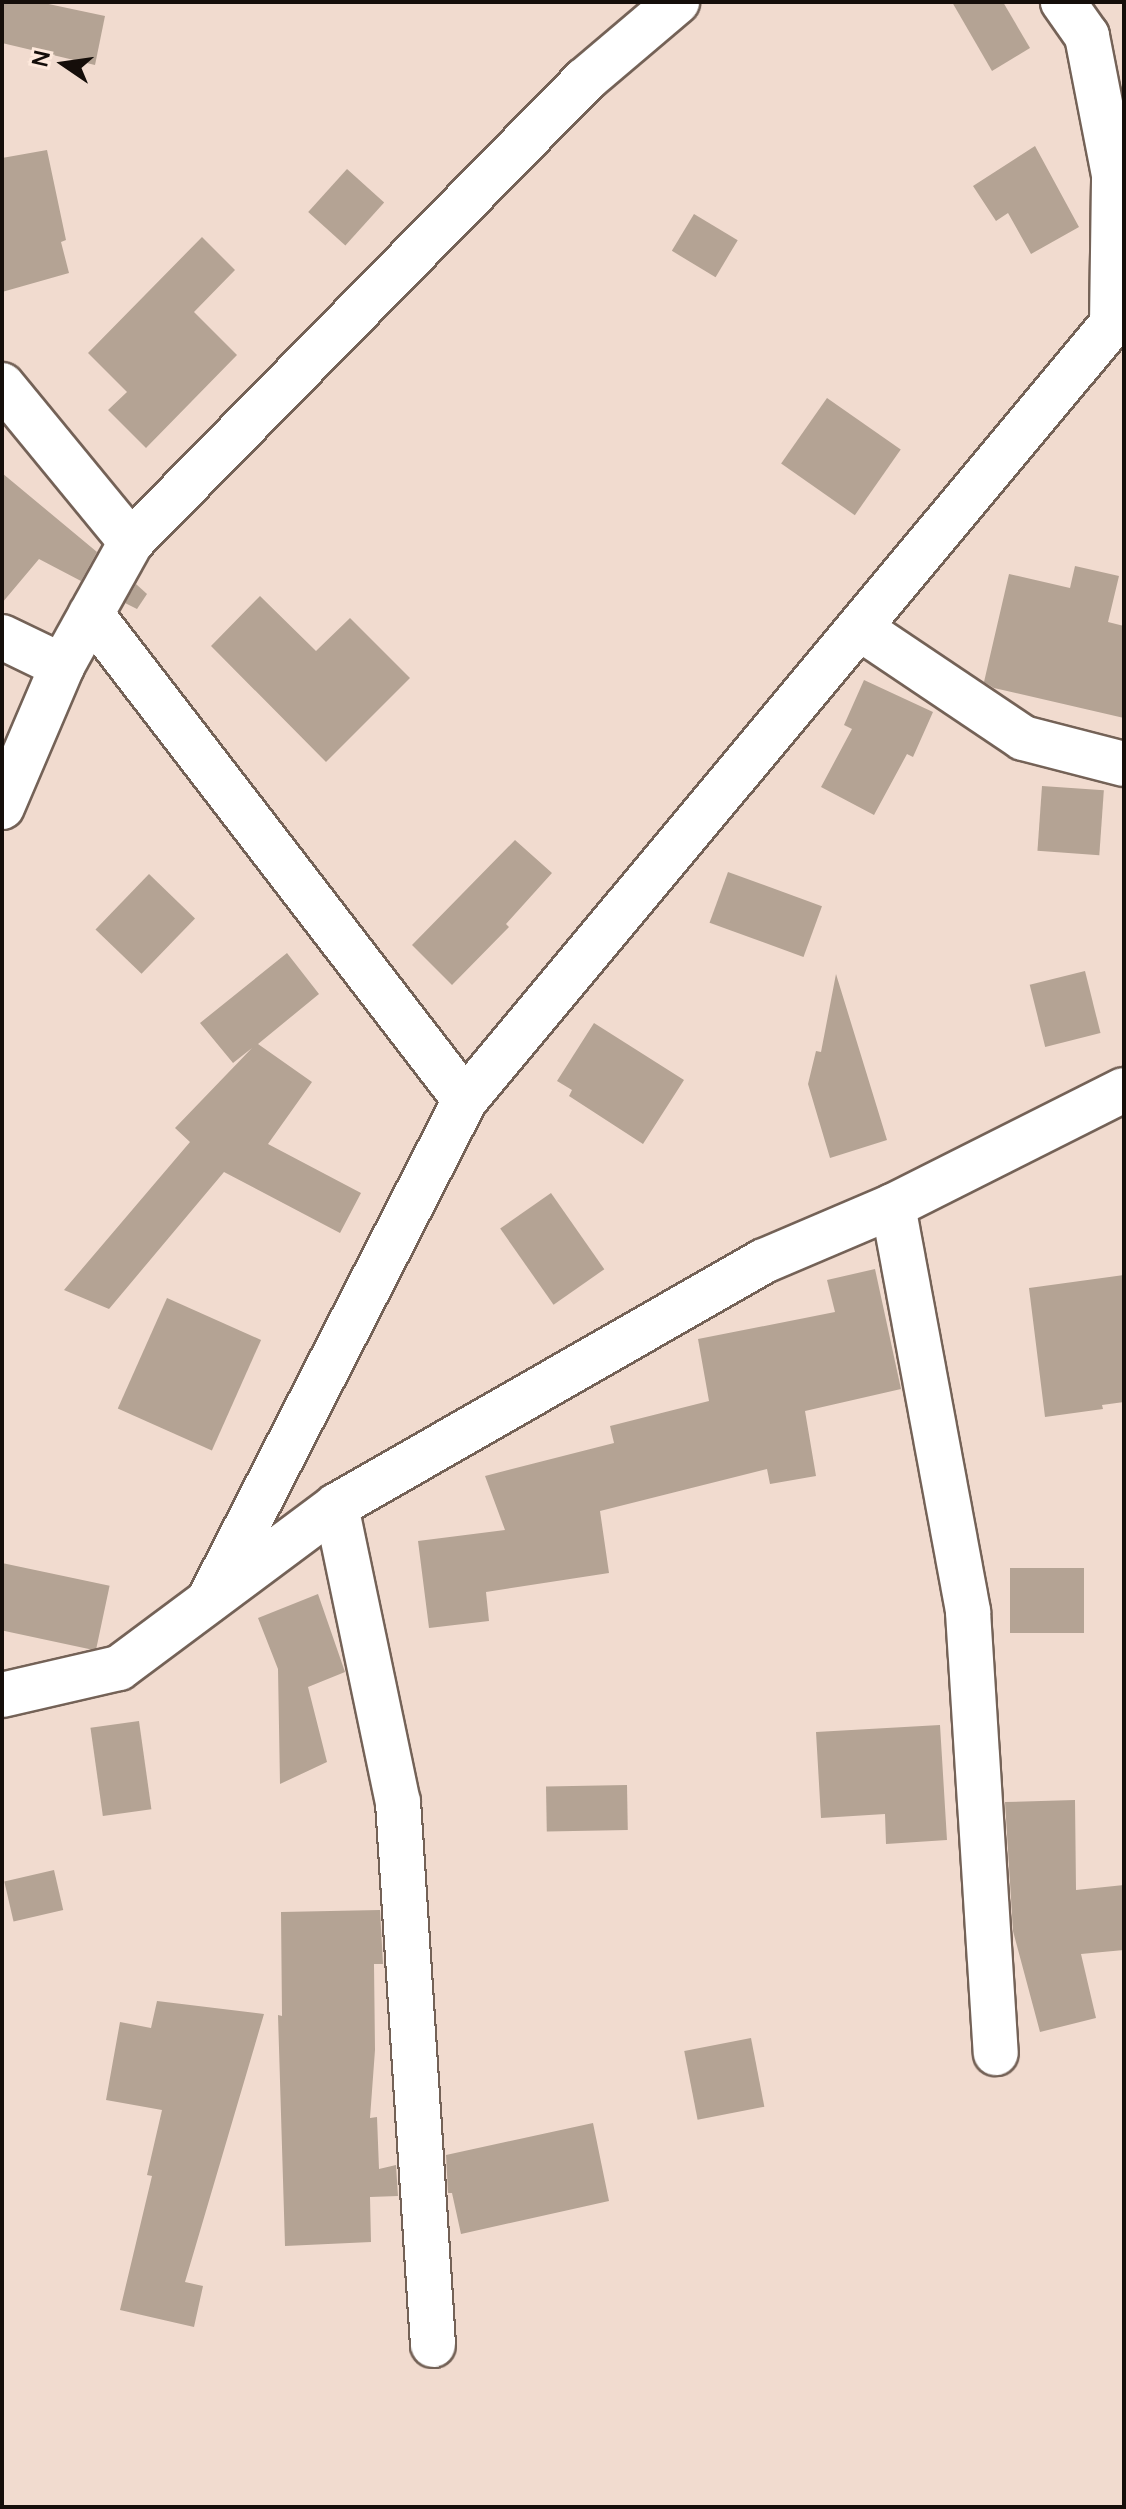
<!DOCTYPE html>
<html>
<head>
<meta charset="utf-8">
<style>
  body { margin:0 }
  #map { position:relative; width:1126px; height:2509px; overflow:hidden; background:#f1dbcf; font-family:Manrope,sans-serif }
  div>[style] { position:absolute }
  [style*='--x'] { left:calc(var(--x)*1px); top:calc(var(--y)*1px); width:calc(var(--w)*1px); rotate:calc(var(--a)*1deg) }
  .building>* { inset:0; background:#b4a394; transform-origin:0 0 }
  .roads { filter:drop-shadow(2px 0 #746257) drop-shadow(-2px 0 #746257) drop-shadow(0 2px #746257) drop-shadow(0 -2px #746257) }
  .minor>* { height:44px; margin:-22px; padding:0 22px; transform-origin:22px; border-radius:22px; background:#fff }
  span { translate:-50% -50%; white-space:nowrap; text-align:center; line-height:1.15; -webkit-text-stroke:8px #fee9dc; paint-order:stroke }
  .frame { position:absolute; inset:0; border:4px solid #150e0a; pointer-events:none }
  .north { position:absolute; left:24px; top:24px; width:80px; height:80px; -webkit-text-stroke:6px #fee9dc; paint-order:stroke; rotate:283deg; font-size:22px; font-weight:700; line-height:32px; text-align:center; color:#150e0a }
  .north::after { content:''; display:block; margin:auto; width:28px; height:36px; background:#150e0a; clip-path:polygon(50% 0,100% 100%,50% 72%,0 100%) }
</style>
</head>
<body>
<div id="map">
  <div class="building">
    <div style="clip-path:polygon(2px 2px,39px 2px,105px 16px,95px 65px,2px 43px)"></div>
    <div style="clip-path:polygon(952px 2px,1003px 2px,1030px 48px,992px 71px)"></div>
    <div style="clip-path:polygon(1035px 146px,1079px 227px,1031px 254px,1008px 213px,996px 221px,973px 186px)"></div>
    <div style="clip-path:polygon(47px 150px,66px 240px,61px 242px,69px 273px,2px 292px,2px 158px)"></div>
    <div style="left:347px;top:169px;width:50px;height:58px;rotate:42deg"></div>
    <div style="left:694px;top:214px;width:51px;height:43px;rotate:31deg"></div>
    <div style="clip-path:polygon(202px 237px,235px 270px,194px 312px,237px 355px,146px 448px,108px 410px,127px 392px,88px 353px)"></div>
    <div style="left:827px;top:398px;width:90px;height:80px;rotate:35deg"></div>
    <div style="clip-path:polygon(2px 473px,97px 552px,81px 581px,39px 559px,2px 603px)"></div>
    <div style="clip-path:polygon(1075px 566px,1119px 576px,1108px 622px,1124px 626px,1124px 718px,994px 688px,984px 682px,1009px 574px,1070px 588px)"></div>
    <div style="clip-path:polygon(136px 584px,147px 594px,137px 609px,125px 603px)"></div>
    <div style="clip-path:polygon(260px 596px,316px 651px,350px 618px,410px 678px,326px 762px,211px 646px)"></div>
    <div style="clip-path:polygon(864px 680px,933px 712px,913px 757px,907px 754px,874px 815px,821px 787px,852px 729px,844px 725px)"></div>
    <div style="left:1042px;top:786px;width:62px;height:65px;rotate:4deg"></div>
    <div style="clip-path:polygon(515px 840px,552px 873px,506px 924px,509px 927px,452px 985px,412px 945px)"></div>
    <div style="left:728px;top:872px;width:100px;height:54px;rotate:20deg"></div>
    <div style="left:149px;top:874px;width:64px;height:77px;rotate:44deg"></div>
    <div style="clip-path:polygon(287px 953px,319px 994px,258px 1044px,312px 1082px,268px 1144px,361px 1193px,340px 1233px,224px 1172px,109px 1309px,64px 1290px,190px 1142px,175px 1128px,252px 1048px,233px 1063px,200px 1023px)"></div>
    <div style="left:1085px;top:971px;width:64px;height:57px;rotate:76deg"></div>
    <div style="clip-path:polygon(836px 974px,887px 1140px,830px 1158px,808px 1084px,816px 1051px,821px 1052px)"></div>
    <div style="clip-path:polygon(594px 1023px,684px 1080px,643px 1144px,569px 1096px,572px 1090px,557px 1081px)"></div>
    <div style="left:551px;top:1193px;width:93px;height:62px;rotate:55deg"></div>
    <div style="clip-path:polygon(875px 1269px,901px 1389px,805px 1411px,816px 1476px,770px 1484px,767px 1469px,600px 1511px,609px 1573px,486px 1592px,489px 1621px,429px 1628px,418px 1541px,505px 1530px,485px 1476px,614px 1443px,610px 1426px,709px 1401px,698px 1339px,835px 1312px,827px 1280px)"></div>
    <div style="clip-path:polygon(1124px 1275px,1124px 1402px,1102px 1405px,1103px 1409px,1045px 1417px,1029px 1288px)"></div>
    <div style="left:167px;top:1298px;width:103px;height:121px;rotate:24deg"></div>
    <div style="left:2px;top:1563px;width:110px;height:66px;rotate:12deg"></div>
    <div style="left:1084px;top:1568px;width:65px;height:74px;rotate:90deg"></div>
    <div style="clip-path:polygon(318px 1594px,345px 1672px,308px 1687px,327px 1762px,280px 1784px,278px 1669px,258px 1618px)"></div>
    <div style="left:139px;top:1721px;width:89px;height:49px;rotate:82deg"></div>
    <div style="clip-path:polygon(940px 1725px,947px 1840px,886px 1844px,885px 1814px,821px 1818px,816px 1732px)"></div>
    <div style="left:627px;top:1785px;width:45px;height:81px;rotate:89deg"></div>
    <div style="clip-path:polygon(1075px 1800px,1076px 1890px,1124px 1885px,1124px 1950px,1081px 1954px,1096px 2018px,1040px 2032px,1013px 1931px,1005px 1802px)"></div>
    <div style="left:54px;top:1870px;width:41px;height:51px;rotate:77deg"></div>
    <div style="clip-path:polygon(380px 1910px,383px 1964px,374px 1964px,375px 2050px,370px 2118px,377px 2117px,379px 2169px,396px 2165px,398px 2196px,370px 2197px,371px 2242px,285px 2246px,278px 2015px,282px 2016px,281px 1912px)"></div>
    <div style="clip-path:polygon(157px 2001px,264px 2014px,185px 2282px,203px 2286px,194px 2327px,120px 2310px,152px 2176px,147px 2175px,162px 2110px,106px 2100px,120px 2022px,151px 2028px)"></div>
    <div style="left:751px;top:2038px;width:70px;height:68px;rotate:79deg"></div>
    <div style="clip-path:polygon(593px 2123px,609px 2201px,461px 2234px,452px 2193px,448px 2193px,446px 2155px)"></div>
  </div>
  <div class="roads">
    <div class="minor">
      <div style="--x:2;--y:385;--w:203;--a:50.6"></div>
      <div style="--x:91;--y:614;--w:613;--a:52.42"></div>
      <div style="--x:861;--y:629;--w:195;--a:33.9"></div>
      <div style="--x:1023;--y:738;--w:104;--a:14.4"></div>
      <div style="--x:2;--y:637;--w:67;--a:25.8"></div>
      <div style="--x:2;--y:807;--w:153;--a:-66.9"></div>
      <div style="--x:62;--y:666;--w:142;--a:-60.9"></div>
      <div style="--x:131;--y:542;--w:648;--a:-45.5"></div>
      <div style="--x:585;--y:80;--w:121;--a:-40.3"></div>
      <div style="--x:893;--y:1206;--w:413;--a:79.5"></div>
      <div style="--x:968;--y:1612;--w:442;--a:86.4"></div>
      <div style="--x:336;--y:1506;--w:302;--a:78.2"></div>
      <div style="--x:398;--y:1802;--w:544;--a:86.31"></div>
      <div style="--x:209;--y:1600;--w:562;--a:-62.89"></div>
      <div style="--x:465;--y:1100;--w:1010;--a:-50.18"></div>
      <div style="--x:1112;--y:324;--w:149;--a:-89.2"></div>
      <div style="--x:1114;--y:175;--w:142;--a:-101"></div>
      <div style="--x:1087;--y:36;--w:42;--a:-125.2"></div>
      <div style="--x:2;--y:1695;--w:120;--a:-13"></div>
      <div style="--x:119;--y:1668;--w:271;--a:-36.7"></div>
      <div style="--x:336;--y:1506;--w:493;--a:-29.8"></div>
      <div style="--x:764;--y:1261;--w:140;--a:-23.1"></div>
      <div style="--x:893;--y:1206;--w:258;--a:-26.7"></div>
    </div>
  </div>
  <div class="frame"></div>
  <div class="north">N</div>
</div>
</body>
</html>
